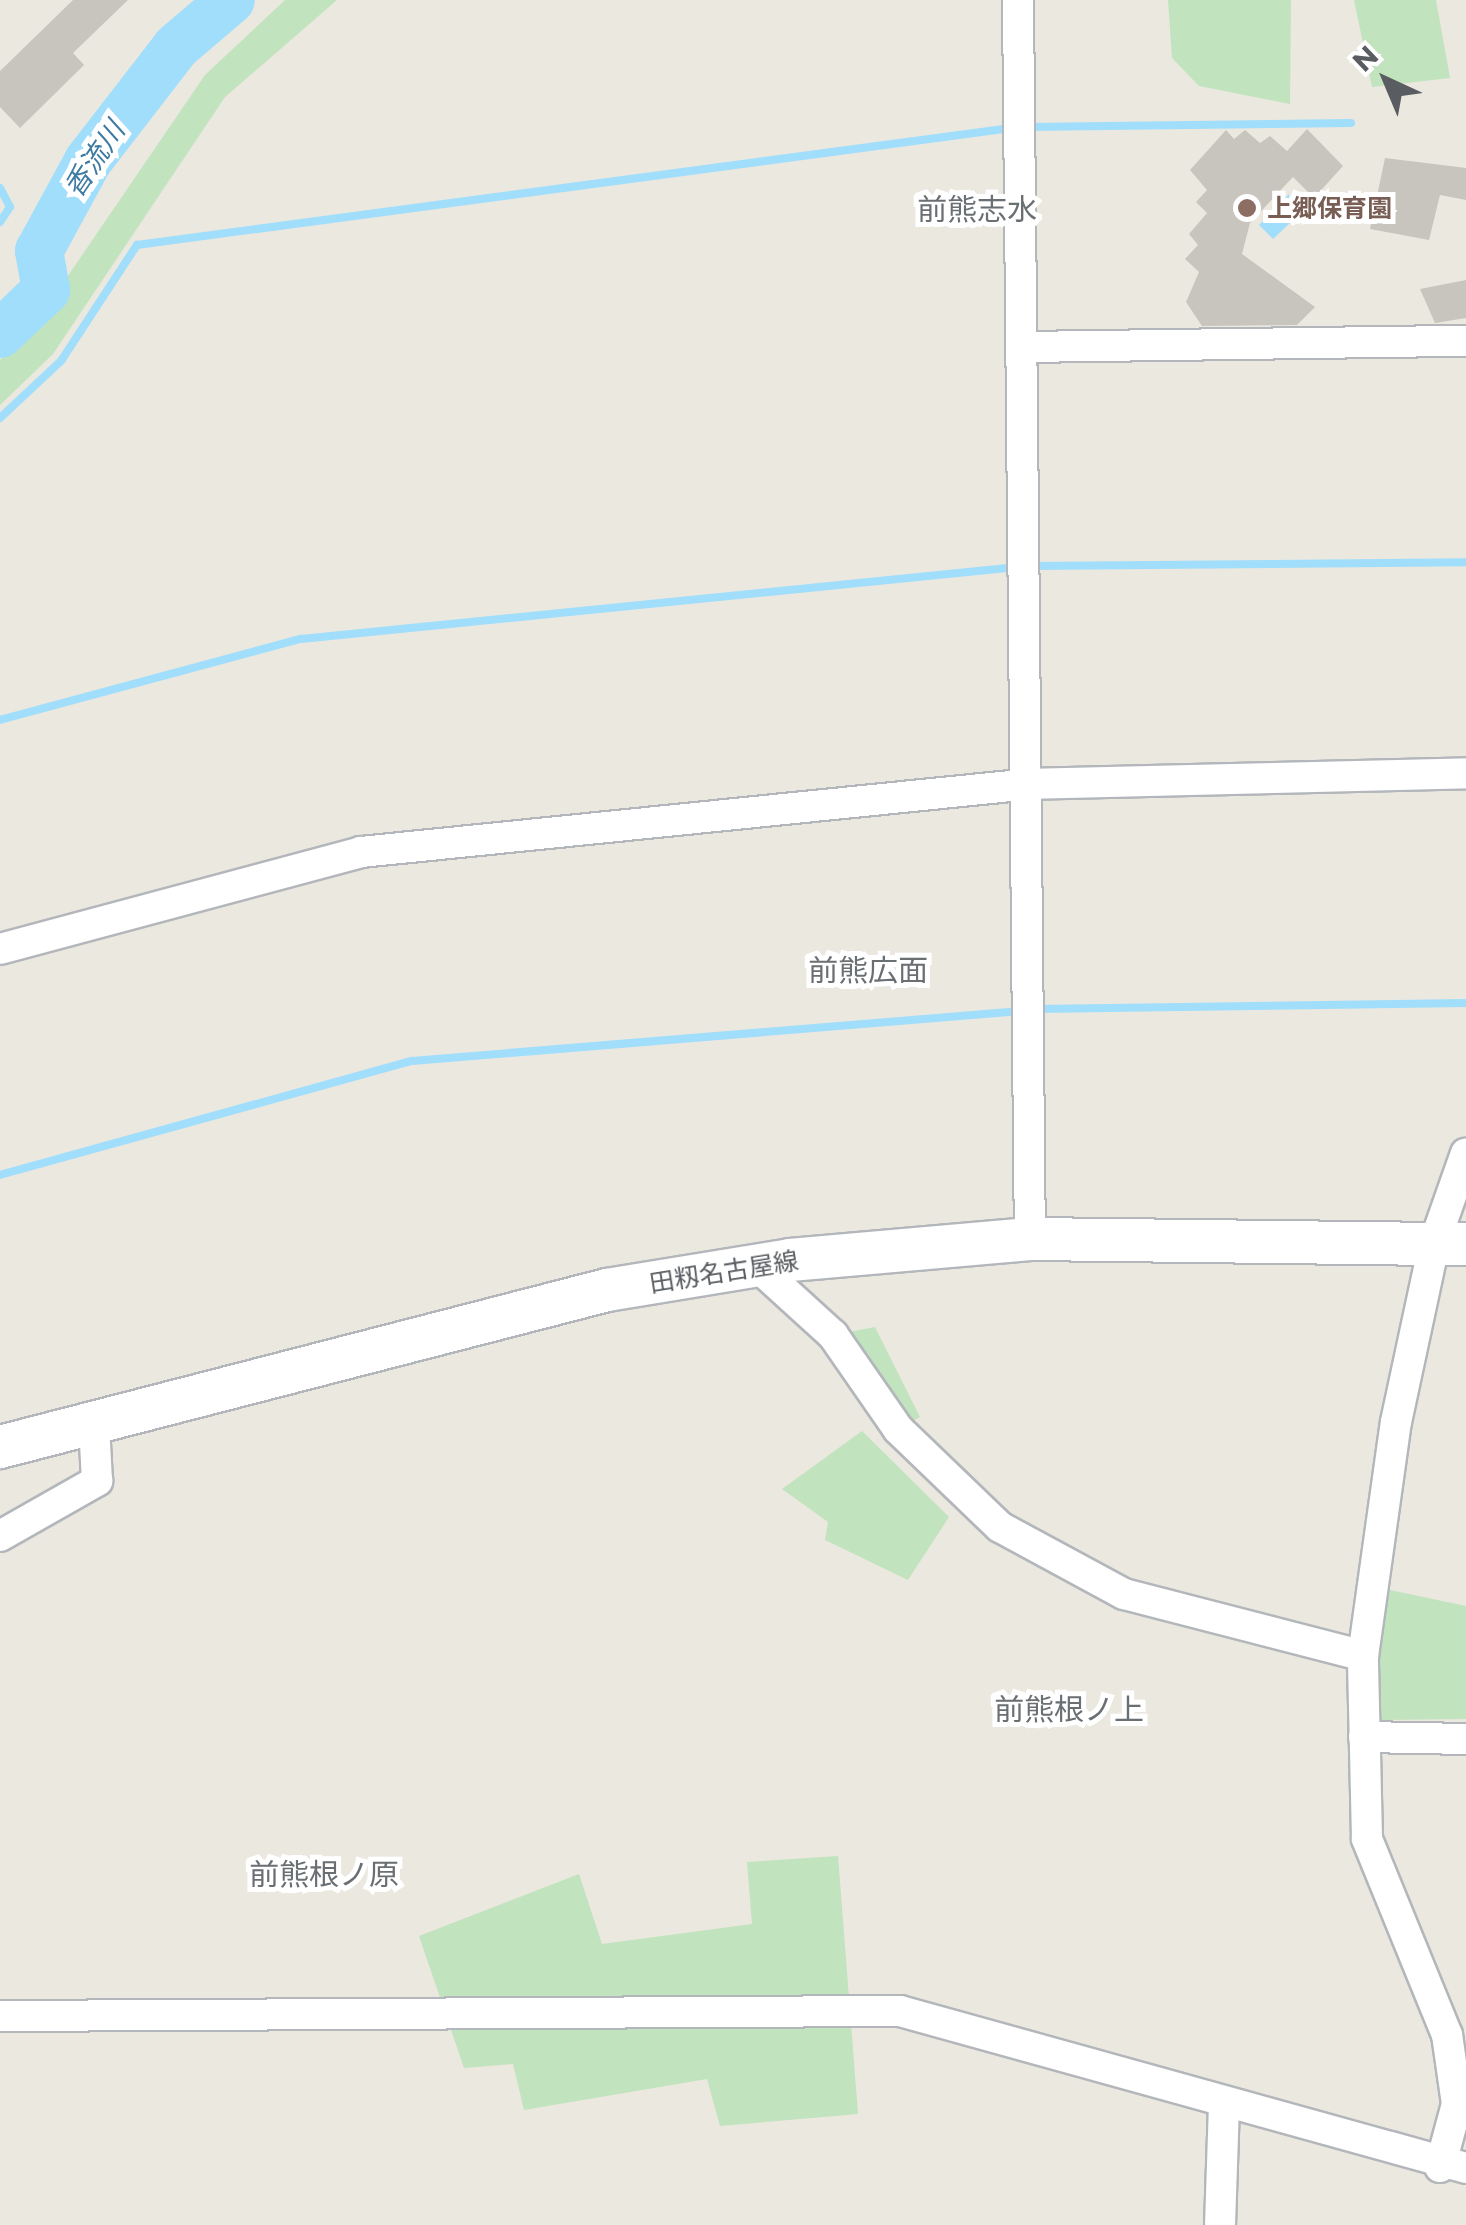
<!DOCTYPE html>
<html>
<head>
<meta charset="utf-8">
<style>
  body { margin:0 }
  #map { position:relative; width:1466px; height:2225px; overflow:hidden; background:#ebe8e0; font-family:Montserrat,"Noto Sans JP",sans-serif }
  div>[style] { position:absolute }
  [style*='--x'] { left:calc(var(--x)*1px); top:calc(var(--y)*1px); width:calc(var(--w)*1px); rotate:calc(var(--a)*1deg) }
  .green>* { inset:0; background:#c1e3bd }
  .water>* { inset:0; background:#a0defb }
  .stream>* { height:8px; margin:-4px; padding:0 4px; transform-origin:4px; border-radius:4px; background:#a0defb }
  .river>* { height:48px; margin:-24px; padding:0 24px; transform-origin:24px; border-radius:24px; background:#a0defb }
  .building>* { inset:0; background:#c8c5bf }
  .roads { filter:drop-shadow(2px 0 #b3b7bb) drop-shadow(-2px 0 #b3b7bb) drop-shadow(0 2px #b3b7bb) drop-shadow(0 -2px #b3b7bb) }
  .minor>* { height:30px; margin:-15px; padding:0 15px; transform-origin:15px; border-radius:15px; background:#fff }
  .secondary>* { height:42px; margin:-21px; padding:0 21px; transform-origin:21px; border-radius:21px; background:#fff }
  .dots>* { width:28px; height:28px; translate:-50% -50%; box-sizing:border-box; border:5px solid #fff; border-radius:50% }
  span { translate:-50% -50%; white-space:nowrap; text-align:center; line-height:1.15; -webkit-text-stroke:10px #fff; paint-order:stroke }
  .education-label { font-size:25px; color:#785e54; font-weight:700 }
  .left { translate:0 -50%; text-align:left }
  .street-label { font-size:25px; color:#595d61 }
  .water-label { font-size:28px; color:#3d7aa2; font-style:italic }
  .quarter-label { font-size:30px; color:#6a6f73 }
  .north { position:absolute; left:1336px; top:30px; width:100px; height:100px; -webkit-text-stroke:8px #fff; paint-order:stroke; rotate:316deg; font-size:28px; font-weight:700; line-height:40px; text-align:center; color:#595d61 }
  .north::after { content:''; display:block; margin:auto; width:35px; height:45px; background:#595d61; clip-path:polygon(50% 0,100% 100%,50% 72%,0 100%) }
</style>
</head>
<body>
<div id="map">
  <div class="green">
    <div style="clip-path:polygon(285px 0,337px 0,225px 97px,53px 354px,0 405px,0 360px,31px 330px,205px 75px)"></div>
    <div style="clip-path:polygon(1168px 0,1291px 0,1290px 104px,1199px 86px,1172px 58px)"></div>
    <div style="clip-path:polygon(1354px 0,1436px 0,1450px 78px,1372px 87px)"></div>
    <div style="clip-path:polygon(875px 1327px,920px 1417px,898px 1429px,833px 1335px)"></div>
    <div style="clip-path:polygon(862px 1431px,949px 1517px,908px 1580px,825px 1540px,828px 1522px,782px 1489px)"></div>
    <div style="clip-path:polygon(1390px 1590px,1466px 1606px,1466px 1719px,1378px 1720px,1376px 1654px)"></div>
    <div style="clip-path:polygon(838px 1856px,858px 2114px,720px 2126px,707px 2079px,524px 2110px,513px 2064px,464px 2068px,419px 1936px,579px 1874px,602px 1944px,752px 1924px,747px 1862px)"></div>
  </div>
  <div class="water">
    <div style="clip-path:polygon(1289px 194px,1292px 221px,1273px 239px,1259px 225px)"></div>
  </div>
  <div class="stream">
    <div style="--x:1025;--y:127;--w:326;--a:-0.7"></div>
    <div style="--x:0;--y:188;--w:21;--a:62"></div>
    <div style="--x:10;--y:207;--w:18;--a:124"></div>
    <div style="--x:0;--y:418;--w:83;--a:-43.1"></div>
    <div style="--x:61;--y:361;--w:139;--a:-56.8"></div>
    <div style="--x:137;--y:245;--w:882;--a:-7.62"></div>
    <div style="--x:1031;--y:566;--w:435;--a:-0.5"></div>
    <div style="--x:0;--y:720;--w:312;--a:-15.1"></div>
    <div style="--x:301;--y:639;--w:720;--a:-5.74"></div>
    <div style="--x:1036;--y:1009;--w:430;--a:-0.8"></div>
    <div style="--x:0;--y:1175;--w:427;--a:-15.5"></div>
    <div style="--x:412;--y:1061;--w:612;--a:-4.69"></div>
  </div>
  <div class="river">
    <div style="--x:0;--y:334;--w:64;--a:-43.7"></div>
    <div style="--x:46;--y:290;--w:40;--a:-100"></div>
    <div style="--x:39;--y:251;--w:102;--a:-61.4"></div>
    <div style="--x:88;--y:161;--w:144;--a:-52.3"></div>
    <div style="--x:176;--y:47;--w:72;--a:-40.5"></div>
  </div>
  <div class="building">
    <div style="clip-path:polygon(73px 0,128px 0,73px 53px,84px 65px,20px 128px,0 107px,0 71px)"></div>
    <div style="clip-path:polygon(1307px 129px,1343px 166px,1314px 198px,1293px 177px,1250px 223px,1242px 254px,1315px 307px,1297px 325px,1202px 326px,1186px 302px,1199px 272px,1185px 259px,1198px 245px,1189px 234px,1207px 213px,1196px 202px,1207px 190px,1190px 170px,1226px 130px,1234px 139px,1245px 130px,1260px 143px,1270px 136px,1287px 151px)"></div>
    <div style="clip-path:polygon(1385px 158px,1466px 168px,1466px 200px,1440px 195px,1429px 240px,1370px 229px)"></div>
    <div style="clip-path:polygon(1466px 280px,1466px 318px,1435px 323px,1420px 289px)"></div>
  </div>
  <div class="roads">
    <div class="minor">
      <div style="--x:1018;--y:0;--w:1239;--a:89.45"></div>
      <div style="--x:1023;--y:347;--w:443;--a:-0.8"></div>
      <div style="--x:0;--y:949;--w:374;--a:-15"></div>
      <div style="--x:361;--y:852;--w:672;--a:-5.8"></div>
      <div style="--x:1030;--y:784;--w:436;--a:-1.4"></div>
      <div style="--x:756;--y:1265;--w:104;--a:42.3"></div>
      <div style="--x:833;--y:1335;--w:114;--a:55.3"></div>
      <div style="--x:898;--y:1429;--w:141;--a:43.9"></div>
      <div style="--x:1000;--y:1527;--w:141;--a:28.4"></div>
      <div style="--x:1124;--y:1594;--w:247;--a:14.5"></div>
      <div style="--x:0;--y:1536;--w:112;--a:-29.6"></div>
      <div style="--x:97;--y:1481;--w:58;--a:-93"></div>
      <div style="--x:1364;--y:1737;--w:102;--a:1.1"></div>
      <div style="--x:0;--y:2016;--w:900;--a:-0.32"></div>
      <div style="--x:900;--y:2011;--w:587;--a:15.5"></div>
      <div style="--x:1440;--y:2167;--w:65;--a:-74.9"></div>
      <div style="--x:1457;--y:2104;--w:70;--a:-98.2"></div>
      <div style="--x:1447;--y:2035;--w:212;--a:-112.2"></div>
      <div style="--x:1367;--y:1839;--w:183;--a:-91.3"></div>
      <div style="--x:1363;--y:1656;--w:236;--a:-82"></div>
      <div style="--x:1396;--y:1422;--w:182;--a:-77.9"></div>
      <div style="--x:1434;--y:1244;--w:96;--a:-70.6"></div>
      <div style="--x:1220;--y:2225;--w:120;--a:-88.1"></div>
    </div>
    <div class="secondary">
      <div style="--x:0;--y:1447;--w:627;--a:-14.5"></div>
      <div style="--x:607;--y:1290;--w:185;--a:-9.3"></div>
      <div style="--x:790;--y:1260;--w:241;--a:-5"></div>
      <div style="--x:1030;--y:1239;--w:436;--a:0.7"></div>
    </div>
  </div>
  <div class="dots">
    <div style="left:1247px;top:208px;background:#8d6e63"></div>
  </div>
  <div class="education-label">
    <span class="left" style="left:1267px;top:208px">上郷保育園</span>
  </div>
  <div class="street-label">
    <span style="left:724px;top:1272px;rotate:-9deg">田籾名古屋線</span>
  </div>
  <div class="water-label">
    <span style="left:94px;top:159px;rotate:-56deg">香流川</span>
  </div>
  <div class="quarter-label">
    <span style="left:977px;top:210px">前熊志水</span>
    <span style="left:868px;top:971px">前熊広面</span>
    <span style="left:1069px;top:1710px">前熊根ノ上</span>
    <span style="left:324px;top:1875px">前熊根ノ原</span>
  </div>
  <div class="north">N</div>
</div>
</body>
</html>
